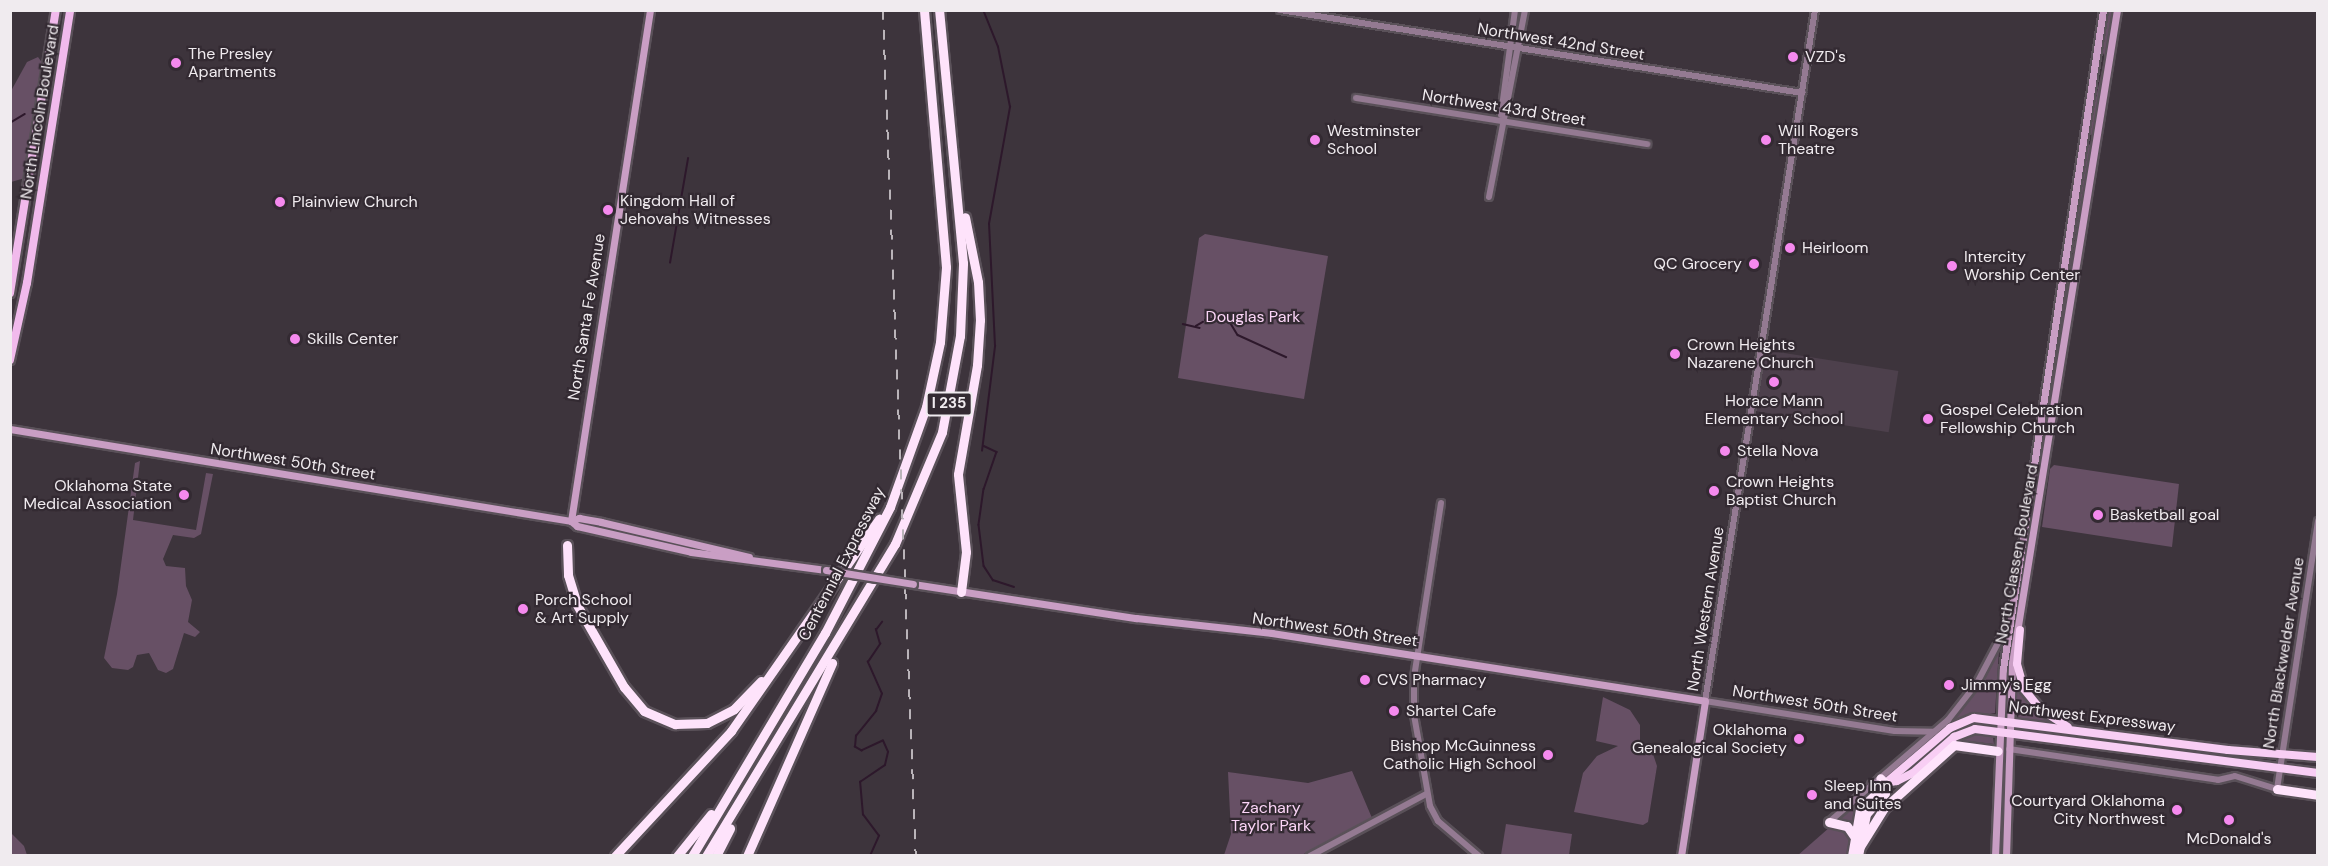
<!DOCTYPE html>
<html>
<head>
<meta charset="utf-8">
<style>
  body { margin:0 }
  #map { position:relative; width:2328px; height:866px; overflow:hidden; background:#3d343c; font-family:"DM Sans",sans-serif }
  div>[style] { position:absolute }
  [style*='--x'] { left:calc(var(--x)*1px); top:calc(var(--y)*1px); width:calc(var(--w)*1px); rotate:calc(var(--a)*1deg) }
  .built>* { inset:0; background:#4d404c; transform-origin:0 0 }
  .green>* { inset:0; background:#675065 }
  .stream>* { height:1.5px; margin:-0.75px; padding:0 0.75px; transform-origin:0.75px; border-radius:0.75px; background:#2d182b }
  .roads { filter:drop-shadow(2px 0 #5a5159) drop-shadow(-2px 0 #5a5159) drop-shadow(0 2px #5a5159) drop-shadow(0 -2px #5a5159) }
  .tertiary>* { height:6px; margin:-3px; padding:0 3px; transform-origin:3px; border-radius:3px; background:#947a92 }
  .secondary>* { height:7px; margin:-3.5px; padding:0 3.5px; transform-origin:3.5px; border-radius:3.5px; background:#c99ec4 }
  .primary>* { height:8px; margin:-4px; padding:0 4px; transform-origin:4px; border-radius:4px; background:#f1baec }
  .trunk>* { height:8px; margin:-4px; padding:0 4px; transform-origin:4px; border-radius:4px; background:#f8cef4 }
  .motorway>* { height:9px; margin:-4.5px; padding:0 4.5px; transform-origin:4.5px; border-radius:4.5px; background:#fee3fb }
  .rail>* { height:1.5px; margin-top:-0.75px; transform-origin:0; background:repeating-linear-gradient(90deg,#bab4b9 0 10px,transparent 0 20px) }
  .bridges { filter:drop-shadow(2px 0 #5a5159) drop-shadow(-2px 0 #5a5159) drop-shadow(0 2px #5a5159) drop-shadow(0 -2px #5a5159) }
  .secondary-bridge>* { height:7px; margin:-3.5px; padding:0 3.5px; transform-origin:3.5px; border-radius:3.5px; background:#c99ec4 }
  .dots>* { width:16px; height:16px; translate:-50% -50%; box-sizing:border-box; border:3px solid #332a32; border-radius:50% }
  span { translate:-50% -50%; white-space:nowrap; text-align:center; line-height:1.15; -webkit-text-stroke:4.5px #332a32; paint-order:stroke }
  .shield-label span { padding:2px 4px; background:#332a32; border:2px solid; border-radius:4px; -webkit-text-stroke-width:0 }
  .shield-label { font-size:15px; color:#f0ebef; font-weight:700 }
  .street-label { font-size:16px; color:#f0ebef }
  .poi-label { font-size:16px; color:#f0ebef }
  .left { translate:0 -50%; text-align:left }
  .right { translate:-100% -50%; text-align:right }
  .park-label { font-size:16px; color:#fbd5f7 }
  .frame { position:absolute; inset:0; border:12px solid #f0ebef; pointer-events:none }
</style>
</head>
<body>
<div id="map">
  <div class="built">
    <div style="left:1766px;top:350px;width:134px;height:62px;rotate:9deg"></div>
  </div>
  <div class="green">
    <div style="clip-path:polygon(2108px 11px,2115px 11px,2105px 57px,2102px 51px)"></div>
    <div style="clip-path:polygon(38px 57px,43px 64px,25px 178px,11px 182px,11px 91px,27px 62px)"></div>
    <div style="clip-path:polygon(2103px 65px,2105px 68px,2092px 136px,2089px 130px)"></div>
    <div style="clip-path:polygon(2091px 143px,2076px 247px,2074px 248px,2086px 148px)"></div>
    <div style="clip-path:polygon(1205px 234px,1328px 256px,1304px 399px,1178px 378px,1199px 238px)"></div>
    <div style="clip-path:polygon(2072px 256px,2074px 257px,2064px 317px,2061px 311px)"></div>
    <div style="clip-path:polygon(2062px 324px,2055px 386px,2053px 387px,2050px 381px)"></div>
    <div style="clip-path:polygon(2051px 395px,2042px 455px,2040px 455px,2047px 400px)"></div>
    <div style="clip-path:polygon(140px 461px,133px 520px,196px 530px,206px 473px,213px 474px,201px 534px,194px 538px,173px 535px,163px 559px,166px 566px,185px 568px,186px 586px,192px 600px,188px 622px,200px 632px,195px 637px,184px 633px,173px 669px,166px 673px,158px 670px,149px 653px,137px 655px,133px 667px,128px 670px,112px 668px,104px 658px,117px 594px,135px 463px)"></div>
    <div style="clip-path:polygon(2054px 465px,2179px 484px,2172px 547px,2042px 527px,2050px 469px)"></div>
    <div style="clip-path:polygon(1999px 649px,1995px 713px,1963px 719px,1943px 728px,1975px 691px)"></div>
    <div style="clip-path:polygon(2014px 674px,2037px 711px,2052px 724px,2016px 717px)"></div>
    <div style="clip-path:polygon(1603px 697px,1630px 710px,1640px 725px,1640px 749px,1652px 751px,1657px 766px,1648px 822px,1643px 825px,1574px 812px,1583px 773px,1597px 756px,1618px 746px,1596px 741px)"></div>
    <div style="clip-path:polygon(1980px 733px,1993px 737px,1994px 744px,1957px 740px)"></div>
    <div style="clip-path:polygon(1352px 771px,1372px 818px,1302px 855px,1224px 855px,1231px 834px,1228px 772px,1308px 783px)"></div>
    <div style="clip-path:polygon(1877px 786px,1860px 803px,1851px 827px,1839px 820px)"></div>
    <div style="clip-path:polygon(1506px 824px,1572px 834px,1569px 855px,1501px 855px)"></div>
    <div style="clip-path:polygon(1830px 827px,1844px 828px,1851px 834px,1849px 855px,1797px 856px)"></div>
    <div style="clip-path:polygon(11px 833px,24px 846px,27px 855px,11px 855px)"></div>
  </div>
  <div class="stream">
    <div style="--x:10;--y:123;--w:17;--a:-31"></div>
    <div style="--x:670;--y:263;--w:106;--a:-80.2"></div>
    <div style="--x:1205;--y:320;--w:22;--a:-8"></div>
    <div style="--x:1227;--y:317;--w:21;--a:59"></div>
    <div style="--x:1238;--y:335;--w:53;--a:24.6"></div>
    <div style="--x:1183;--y:324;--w:17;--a:13"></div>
    <div style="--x:1196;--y:326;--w:8;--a:-30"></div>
    <div style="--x:984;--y:446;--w:14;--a:25"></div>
    <div style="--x:997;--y:452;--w:39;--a:109"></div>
    <div style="--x:984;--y:489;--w:36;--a:98"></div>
    <div style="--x:979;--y:525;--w:41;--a:83"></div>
    <div style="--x:984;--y:566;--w:17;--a:57"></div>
    <div style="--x:993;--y:580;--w:22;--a:18"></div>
    <div style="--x:982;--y:451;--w:106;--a:-82.9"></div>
    <div style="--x:995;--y:346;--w:122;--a:-92.8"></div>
    <div style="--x:989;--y:224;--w:119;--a:-79.8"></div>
    <div style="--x:1010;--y:107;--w:61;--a:-101.3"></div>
    <div style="--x:998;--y:47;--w:40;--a:-112"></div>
    <div style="--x:870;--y:856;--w:22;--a:-66"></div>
    <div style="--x:879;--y:836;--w:26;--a:-127"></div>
    <div style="--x:863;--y:815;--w:33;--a:-95"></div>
    <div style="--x:860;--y:782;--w:30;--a:-34"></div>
    <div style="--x:885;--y:765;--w:13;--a:-77"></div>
    <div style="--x:888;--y:752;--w:12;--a:-114"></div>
    <div style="--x:883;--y:741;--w:23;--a:155"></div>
    <div style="--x:862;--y:751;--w:8;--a:-150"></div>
    <div style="--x:855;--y:747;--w:11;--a:-85"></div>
    <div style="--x:856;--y:736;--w:32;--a:-51"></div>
    <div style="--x:876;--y:711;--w:18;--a:-71"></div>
    <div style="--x:882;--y:694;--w:35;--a:-114"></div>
    <div style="--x:868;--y:662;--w:22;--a:-56"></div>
    <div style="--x:880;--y:644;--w:15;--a:-106"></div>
    <div style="--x:876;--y:630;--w:10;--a:-53"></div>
  </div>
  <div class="roads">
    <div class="tertiary">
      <div style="--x:1280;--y:10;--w:529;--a:9.03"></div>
      <div style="--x:1815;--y:10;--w:700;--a:99.04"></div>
      <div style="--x:1705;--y:701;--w:192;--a:9"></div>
      <div style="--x:1895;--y:731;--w:39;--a:1"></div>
      <div style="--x:1356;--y:98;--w:295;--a:9"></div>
      <div style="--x:1501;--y:115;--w:106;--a:-82.4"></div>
      <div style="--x:1489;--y:197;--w:190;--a:-79.1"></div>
      <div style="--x:1441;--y:503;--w:177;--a:98.8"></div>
      <div style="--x:1414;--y:678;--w:37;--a:90"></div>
      <div style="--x:1414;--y:715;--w:92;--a:80"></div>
      <div style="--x:1430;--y:806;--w:17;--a:62"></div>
      <div style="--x:1438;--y:821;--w:54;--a:40.5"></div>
      <div style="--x:2009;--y:749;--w:211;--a:8.4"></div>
      <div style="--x:2218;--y:780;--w:17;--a:-13"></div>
      <div style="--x:2235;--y:776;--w:44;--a:17.2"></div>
      <div style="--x:2277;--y:789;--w:271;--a:-81.3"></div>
      <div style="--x:1829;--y:822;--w:157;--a:-40.6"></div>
      <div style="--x:1948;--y:720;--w:47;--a:-51.9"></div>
      <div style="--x:1977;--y:683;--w:67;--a:-62.3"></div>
      <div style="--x:1310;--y:856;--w:132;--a:-28.1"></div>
    </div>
    <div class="secondary">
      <div style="--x:10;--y:429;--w:568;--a:9.31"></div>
      <div style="--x:571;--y:521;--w:8;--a:40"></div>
      <div style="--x:577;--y:526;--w:117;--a:12.8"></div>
      <div style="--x:691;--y:552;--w:136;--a:7.6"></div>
      <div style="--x:571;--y:521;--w:517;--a:-81.21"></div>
      <div style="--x:571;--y:521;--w:9;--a:-21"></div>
      <div style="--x:579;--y:518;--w:22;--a:10"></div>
      <div style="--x:601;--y:522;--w:152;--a:13.3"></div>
      <div style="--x:913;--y:584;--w:226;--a:8.7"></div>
      <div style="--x:1136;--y:618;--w:137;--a:6.3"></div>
      <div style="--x:1272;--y:633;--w:438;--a:8.9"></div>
      <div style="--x:1705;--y:701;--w:157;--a:98.8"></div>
      <div style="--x:1995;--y:856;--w:187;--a:-87.6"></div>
      <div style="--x:2003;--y:669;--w:667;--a:-81.37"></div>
      <div style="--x:2006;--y:856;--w:193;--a:-88.2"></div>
      <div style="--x:2012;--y:663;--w:661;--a:-80.87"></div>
    </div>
    <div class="primary">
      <div style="--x:10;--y:293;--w:287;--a:-80.8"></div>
      <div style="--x:10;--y:360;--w:79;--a:-77.6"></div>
      <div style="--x:27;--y:283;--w:276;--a:-81"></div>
    </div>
    <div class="trunk">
      <div style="--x:2020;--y:630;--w:34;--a:95"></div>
      <div style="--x:2017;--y:664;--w:26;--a:74"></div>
      <div style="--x:2024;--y:689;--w:26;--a:51"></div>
      <div style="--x:2040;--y:709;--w:33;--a:33"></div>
      <div style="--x:1888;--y:781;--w:82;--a:-40.5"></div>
      <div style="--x:1950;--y:728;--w:26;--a:-23"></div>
      <div style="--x:1974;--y:718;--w:256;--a:7.2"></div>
      <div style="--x:2228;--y:750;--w:90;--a:4.4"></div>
      <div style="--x:1872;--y:785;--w:25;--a:-9"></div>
      <div style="--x:1897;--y:781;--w:18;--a:-27"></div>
      <div style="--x:1913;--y:773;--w:55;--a:-41.3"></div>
      <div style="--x:1954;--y:737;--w:22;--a:-21"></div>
      <div style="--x:1975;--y:729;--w:346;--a:7.3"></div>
    </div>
    <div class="motorway">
      <div style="--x:567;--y:545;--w:30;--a:88"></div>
      <div style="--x:568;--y:575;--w:31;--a:73"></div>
      <div style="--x:577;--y:605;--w:95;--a:60.2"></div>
      <div style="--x:624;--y:687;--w:31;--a:50"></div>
      <div style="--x:644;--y:711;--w:34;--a:23"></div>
      <div style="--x:675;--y:724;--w:32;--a:-2"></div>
      <div style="--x:707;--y:723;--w:30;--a:-27"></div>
      <div style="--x:734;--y:709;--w:39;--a:-46"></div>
      <div style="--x:961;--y:592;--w:40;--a:-82.9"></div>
      <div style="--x:966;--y:552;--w:78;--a:-95.9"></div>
      <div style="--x:958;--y:474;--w:111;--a:-80.1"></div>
      <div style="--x:977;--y:365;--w:45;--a:-86.2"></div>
      <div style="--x:980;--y:320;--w:38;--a:-93"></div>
      <div style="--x:978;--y:282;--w:66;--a:-101.3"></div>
      <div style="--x:2277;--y:789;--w:41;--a:8.3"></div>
      <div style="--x:1829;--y:822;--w:18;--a:13"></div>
      <div style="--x:1847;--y:826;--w:12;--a:55"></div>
      <div style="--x:1859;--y:848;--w:47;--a:-58"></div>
      <div style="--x:1884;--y:808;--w:94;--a:-42"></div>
      <div style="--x:1954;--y:745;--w:44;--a:7.8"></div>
      <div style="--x:615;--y:856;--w:171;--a:-47.1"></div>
      <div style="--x:731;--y:731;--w:259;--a:-55.1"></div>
      <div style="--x:677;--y:856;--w:54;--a:-51"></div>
      <div style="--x:692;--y:856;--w:260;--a:-59.2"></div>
      <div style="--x:825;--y:633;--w:142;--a:-62.7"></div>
      <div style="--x:890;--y:507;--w:106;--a:-70.2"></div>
      <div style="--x:926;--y:407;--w:66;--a:-77.8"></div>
      <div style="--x:940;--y:342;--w:75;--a:-85.4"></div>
      <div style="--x:946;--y:267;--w:258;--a:-94.9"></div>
      <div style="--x:706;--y:856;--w:365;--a:-58.8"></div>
      <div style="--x:895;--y:544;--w:121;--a:-67.2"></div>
      <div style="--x:942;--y:432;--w:98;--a:-79.4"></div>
      <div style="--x:960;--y:336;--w:73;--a:-87.6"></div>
      <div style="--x:963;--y:263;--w:254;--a:-95.4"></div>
      <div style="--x:716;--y:856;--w:31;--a:-63"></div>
      <div style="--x:747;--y:856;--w:211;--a:-66.2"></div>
      <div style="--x:1852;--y:856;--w:48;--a:-80.3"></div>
      <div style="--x:1860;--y:809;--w:36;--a:-44"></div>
      <div style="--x:1858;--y:856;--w:43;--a:-79.2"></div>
      <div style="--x:1866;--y:814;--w:28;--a:-48"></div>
      <div style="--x:1885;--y:793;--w:9;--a:-84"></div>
      <div style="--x:1886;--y:784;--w:8;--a:-135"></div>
    </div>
  </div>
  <div class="rail">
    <div style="--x:883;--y:10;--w:847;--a:87.77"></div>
  </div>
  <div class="bridges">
    <div class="secondary-bridge">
      <div style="--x:826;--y:570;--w:88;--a:9.1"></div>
    </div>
  </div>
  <div class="dots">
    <div style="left:1793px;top:57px;background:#f589ee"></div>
    <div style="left:176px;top:63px;background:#f589ee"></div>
    <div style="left:1315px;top:140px;background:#f589ee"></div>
    <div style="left:1766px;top:140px;background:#f589ee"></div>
    <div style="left:280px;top:202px;background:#f589ee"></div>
    <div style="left:608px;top:210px;background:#f589ee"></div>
    <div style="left:1790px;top:248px;background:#f589ee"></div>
    <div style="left:1754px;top:264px;background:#f589ee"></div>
    <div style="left:1952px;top:266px;background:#f589ee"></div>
    <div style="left:295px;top:339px;background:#f589ee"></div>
    <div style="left:1675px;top:354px;background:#f589ee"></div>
    <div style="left:1774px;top:382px;background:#f589ee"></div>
    <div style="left:1928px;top:419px;background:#f589ee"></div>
    <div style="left:1725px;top:451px;background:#f589ee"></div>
    <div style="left:1714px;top:491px;background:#f589ee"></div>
    <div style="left:184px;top:495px;background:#f589ee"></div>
    <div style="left:2098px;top:515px;background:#f589ee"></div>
    <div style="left:523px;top:609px;background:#f589ee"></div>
    <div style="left:1365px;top:680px;background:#f589ee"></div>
    <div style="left:1949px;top:685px;background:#f589ee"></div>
    <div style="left:1394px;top:711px;background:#f589ee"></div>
    <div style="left:1799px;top:739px;background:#f589ee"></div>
    <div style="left:1548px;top:755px;background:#f589ee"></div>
    <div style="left:1812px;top:795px;background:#f589ee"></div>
    <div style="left:2177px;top:810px;background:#f589ee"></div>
    <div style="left:2229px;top:820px;background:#f589ee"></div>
  </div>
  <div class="shield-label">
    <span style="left:949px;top:404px">I 235</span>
  </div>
  <div class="street-label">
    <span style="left:1561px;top:42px;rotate:9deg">Northwest 42nd Street</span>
    <span style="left:1504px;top:108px;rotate:9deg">Northwest 43rd Street</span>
    <span style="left:40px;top:112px;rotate:-81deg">North Lincoln Boulevard</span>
    <span style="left:587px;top:317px;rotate:-81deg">North Santa Fe Avenue</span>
    <span style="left:293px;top:462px;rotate:9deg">Northwest 50th Street</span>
    <span style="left:2017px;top:554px;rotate:-80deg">North Classen Boulevard</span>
    <span style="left:842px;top:564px;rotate:-63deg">Centennial Expressway</span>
    <span style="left:1706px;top:609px;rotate:-81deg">North Western Avenue</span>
    <span style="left:1335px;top:630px;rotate:8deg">Northwest 50th Street</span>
    <span style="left:2284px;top:653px;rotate:-81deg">North Blackwelder Avenue</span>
    <span style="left:1815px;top:704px;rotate:9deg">Northwest 50th Street</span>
    <span style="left:2092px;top:717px;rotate:7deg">Northwest Expressway</span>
  </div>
  <div class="poi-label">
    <span class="left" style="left:188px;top:63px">The Presley<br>Apartments</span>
    <span class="left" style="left:1805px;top:57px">VZD's</span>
    <span class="left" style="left:1327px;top:140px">Westminster<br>School</span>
    <span class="left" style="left:1778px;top:140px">Will Rogers<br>Theatre</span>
    <span class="left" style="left:620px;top:210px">Kingdom Hall of<br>Jehovahs Witnesses</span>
    <span class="left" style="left:292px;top:202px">Plainview Church</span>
    <span class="left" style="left:1802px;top:248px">Heirloom</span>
    <span class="left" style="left:1964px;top:266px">Intercity<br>Worship Center</span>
    <span class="right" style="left:1742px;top:264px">QC Grocery</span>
    <span class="left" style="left:307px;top:339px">Skills Center</span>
    <span class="left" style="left:1687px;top:354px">Crown Heights<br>Nazarene Church</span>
    <span style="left:1774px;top:410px">Horace Mann<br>Elementary School</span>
    <span class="left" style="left:1940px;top:419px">Gospel Celebration<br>Fellowship Church</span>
    <span class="left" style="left:1737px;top:451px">Stella Nova</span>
    <span class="left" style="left:1726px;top:491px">Crown Heights<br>Baptist Church</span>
    <span class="right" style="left:172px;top:495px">Oklahoma State<br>Medical Association</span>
    <span class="left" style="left:2110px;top:515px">Basketball goal</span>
    <span class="left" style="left:535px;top:609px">Porch School<br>&amp; Art Supply</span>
    <span class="left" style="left:1377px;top:680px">CVS Pharmacy</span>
    <span class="left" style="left:1961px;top:685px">Jimmy's Egg</span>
    <span class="left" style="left:1406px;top:711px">Shartel Cafe</span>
    <span class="right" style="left:1787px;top:739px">Oklahoma<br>Genealogical Society</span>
    <span class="right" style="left:1536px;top:755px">Bishop McGuinness<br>Catholic High School</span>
    <span class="left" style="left:1824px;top:795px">Sleep Inn<br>and Suites</span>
    <span class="right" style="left:2165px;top:810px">Courtyard Oklahoma<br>City Northwest</span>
    <span style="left:2229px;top:839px">McDonald's</span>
  </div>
  <div class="park-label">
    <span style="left:1253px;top:317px">Douglas Park</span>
    <span style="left:1271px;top:817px">Zachary<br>Taylor Park</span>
  </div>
  <div class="frame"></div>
</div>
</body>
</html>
